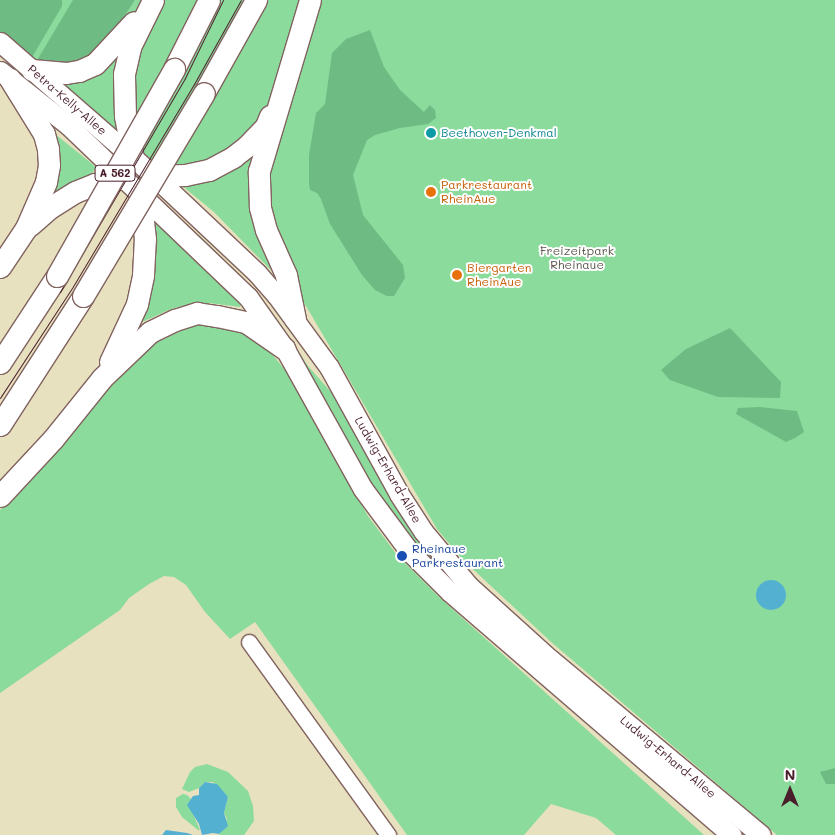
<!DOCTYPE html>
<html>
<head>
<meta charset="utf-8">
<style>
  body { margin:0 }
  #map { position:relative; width:835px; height:835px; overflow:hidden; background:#e8e1bf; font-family:Mali,sans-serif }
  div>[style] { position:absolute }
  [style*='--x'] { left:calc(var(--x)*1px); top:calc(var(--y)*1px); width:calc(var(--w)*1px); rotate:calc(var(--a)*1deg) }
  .green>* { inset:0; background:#8adb9c }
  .forest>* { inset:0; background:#6fbb84 }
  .water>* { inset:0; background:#53b0d1 }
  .round { border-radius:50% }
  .roads { filter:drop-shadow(1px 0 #81635f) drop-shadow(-1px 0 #81635f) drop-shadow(0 1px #81635f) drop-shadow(0 -1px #81635f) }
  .minor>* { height:15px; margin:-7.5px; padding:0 7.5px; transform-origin:7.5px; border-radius:7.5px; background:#fff }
  .major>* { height:19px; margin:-9.5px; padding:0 9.5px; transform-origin:9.5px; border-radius:9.5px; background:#fff }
  .highway>* { height:21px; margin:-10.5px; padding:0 10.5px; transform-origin:10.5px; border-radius:10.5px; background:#fff }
  .tram>* { height:1px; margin:-0.5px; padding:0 0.5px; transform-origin:0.5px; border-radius:0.5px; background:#4a1f2b }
  .bridges { filter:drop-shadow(1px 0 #81635f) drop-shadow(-1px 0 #81635f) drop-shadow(0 1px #81635f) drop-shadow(0 -1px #81635f) }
  .highway-bridge>* { height:21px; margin:-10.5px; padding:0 10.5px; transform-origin:10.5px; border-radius:10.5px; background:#fff }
  .dots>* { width:14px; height:14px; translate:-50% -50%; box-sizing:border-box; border:2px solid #fff; border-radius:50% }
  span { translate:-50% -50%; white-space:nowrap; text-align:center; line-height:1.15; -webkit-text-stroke:4px #fff; paint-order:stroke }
  .shield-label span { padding:1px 4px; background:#fff; border:1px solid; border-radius:4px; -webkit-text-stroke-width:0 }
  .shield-label { font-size:11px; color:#4a1f2b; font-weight:700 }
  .street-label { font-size:12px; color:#4a1f2b }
  .culture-label { font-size:12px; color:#0d838f }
  .left { translate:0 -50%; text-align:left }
  .food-label { font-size:12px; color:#c56008 }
  .park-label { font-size:12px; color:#5d574d }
  .transit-label { font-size:12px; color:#164399 }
  .north { position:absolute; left:765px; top:765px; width:50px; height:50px; -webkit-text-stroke:4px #fff; paint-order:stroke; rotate:0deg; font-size:14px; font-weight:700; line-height:20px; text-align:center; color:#4a1f2b }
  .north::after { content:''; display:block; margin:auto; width:18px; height:22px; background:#4a1f2b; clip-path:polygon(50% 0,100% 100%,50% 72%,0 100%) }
</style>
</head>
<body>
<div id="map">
  <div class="green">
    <div style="clip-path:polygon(0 0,835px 0,835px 835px,777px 835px,550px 641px,461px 558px,437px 529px,306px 306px,214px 212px,59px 85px,31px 59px)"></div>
    <div style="clip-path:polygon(55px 134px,96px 167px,90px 177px,53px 194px)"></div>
    <div style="clip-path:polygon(153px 219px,241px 302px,240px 307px,209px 303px,191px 304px,171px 309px,140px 323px)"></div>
    <div style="clip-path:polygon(199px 235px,248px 284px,277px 320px,308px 366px,338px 400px,470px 599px,405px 534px,197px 237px)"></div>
    <div style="clip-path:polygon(196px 324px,239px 328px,256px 338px,272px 354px,290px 376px,368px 516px,397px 555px,439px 597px,704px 835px,616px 835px,596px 818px,551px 804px,524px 835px,407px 835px,255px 622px,230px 639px,205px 612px,186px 585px,174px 577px,164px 576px,149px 584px,129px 598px,120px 610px,0 693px,0 510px,118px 379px,155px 343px)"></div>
    <div style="clip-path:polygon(207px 764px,228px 772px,248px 791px,253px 806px,254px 821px,244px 835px,219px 835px,227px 819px,224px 813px,228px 797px,213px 782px,205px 782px,199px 788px,189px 792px,182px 789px,190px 772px,195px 767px)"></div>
    <div style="clip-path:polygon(183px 794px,187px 795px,191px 799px,190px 807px,200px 830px,198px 830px,182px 817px,176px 807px,176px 798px)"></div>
  </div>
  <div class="forest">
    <div style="clip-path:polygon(0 0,62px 0,62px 6px,31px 59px,0 34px)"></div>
    <div style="clip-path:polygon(73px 0,135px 0,106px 44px,79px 64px,36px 62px)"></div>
    <div style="clip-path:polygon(370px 30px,384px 67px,400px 90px,424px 112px,430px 105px,435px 110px,436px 118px,428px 124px,400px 128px,375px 135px,367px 140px,353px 175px,363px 215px,403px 265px,405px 278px,394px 296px,387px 296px,375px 290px,362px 275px,330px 224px,321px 199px,317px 193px,310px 190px,309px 184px,309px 155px,316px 113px,325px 104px,332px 53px,346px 39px)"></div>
    <div style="clip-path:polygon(730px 328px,781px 382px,780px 398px,718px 397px,670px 380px,661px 370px,686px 349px)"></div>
    <div style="clip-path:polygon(760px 407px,797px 411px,804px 432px,795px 438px,786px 442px,736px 414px,738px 408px)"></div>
    <div style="clip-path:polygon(835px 768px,835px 784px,826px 784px,820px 772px)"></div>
  </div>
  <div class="water">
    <div class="round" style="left:756px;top:580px;width:30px;height:30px"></div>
    <div style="clip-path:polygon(205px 782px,217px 784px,228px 797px,224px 813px,228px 826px,219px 834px,213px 833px,202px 835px,199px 824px,187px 805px,193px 796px,199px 795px,199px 788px)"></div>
    <div style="clip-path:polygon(166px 830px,187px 833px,193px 835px,162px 835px)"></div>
  </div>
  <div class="roads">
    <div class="minor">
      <div style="--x:249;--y:642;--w:238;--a:54.2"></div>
    </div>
    <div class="major">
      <div style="--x:0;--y:42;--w:204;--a:41"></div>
      <div style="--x:154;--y:176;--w:141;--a:43.3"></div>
      <div style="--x:257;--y:273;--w:30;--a:49"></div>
      <div style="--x:277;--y:296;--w:88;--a:53.8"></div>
      <div style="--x:329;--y:367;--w:145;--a:61.1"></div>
      <div style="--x:399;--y:494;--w:44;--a:57"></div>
      <div style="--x:423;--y:531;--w:72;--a:50.1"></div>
      <div style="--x:469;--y:586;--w:110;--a:42.1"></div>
      <div style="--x:551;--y:660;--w:273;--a:39.8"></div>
      <div style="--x:0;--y:71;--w:87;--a:38.5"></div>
      <div style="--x:68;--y:125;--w:249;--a:43.7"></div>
      <div style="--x:248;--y:297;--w:64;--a:54.6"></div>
      <div style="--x:285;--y:349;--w:160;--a:60.9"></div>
      <div style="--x:363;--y:489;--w:77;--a:53.4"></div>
      <div style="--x:409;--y:551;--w:58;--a:45"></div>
      <div style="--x:450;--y:592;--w:372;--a:40.8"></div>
    </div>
    <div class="highway">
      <div style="--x:174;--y:69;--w:77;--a:-63.1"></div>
      <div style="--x:32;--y:70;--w:34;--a:5"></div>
      <div style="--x:66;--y:73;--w:13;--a:-9"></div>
      <div style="--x:79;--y:71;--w:17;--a:-24"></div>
      <div style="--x:95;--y:64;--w:57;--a:-47.1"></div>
      <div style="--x:204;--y:93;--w:107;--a:-60.8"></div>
      <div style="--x:133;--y:158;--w:43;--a:-100.8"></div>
      <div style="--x:125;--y:116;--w:42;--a:-91.4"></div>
      <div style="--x:124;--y:74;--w:28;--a:-77"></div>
      <div style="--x:130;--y:47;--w:52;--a:-63.9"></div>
      <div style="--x:154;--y:176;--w:31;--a:-2"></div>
      <div style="--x:185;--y:175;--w:25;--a:-12"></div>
      <div style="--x:209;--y:170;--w:27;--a:-28"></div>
      <div style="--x:233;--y:157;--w:18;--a:-38"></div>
      <div style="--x:247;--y:146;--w:28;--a:-46"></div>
      <div style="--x:266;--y:126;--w:11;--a:-68"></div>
      <div style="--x:30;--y:225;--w:28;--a:-41"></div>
      <div style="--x:51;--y:207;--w:28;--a:-32"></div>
      <div style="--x:75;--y:192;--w:22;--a:-22"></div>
      <div style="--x:95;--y:184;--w:29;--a:-12"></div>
      <div style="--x:0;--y:267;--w:47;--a:-56.3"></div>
      <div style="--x:26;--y:228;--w:50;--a:-66.5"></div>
      <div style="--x:46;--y:182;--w:17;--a:-80"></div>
      <div style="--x:49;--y:165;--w:16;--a:-94"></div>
      <div style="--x:48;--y:149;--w:16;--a:-105"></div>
      <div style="--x:44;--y:134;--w:65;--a:-121.7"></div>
      <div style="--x:295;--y:319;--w:45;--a:-101.6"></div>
      <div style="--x:286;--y:275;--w:49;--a:-114"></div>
      <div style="--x:266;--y:230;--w:24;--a:-105"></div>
      <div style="--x:260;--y:207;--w:36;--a:-92"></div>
      <div style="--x:259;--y:171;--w:178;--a:-73.4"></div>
      <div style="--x:110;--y:362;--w:64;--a:-65"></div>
      <div style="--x:137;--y:304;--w:30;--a:-78"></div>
      <div style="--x:143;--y:275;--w:36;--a:-87"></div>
      <div style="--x:145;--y:239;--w:45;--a:-96.3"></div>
      <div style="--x:0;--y:363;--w:104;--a:-56.8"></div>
      <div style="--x:0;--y:425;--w:153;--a:-57.2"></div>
      <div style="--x:0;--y:496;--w:78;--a:-47.1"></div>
      <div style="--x:53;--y:439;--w:78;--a:-51.2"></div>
      <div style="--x:102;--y:378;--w:66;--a:-43.8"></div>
      <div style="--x:150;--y:332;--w:28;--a:-26"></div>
      <div style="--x:175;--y:320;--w:23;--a:-18"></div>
      <div style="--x:197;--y:313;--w:20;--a:9"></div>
      <div style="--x:217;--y:316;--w:30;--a:12"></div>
      <div style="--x:246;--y:322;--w:47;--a:34.7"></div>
    </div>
  </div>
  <div class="tram">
    <div style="--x:60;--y:292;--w:248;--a:-59.7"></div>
    <div style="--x:185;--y:78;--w:87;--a:-64"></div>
    <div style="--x:0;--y:398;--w:131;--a:-56.8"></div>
    <div style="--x:72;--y:288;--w:238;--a:-59.1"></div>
    <div style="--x:194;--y:84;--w:96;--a:-60.8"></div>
  </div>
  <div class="bridges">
    <div class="highway-bridge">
      <div style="--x:57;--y:276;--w:238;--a:-60.5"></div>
      <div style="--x:83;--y:296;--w:236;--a:-59.2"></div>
    </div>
  </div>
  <div class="dots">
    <div style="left:431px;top:133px;background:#0f9aa8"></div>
    <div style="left:431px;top:192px;background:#e8710a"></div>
    <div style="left:457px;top:275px;background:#e8710a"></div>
    <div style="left:402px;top:556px;background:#1a4fb4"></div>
  </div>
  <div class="shield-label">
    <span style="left:115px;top:173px">A 562</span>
  </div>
  <div class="street-label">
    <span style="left:67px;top:100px;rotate:41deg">Petra-Kelly-Allee</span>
    <span style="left:388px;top:470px;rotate:60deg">Ludwig-Erhard-Allee</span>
    <span style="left:668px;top:757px;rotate:40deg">Ludwig-Erhard-Allee</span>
  </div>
  <div class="culture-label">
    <span class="left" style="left:441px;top:133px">Beethoven-Denkmal</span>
  </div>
  <div class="food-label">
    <span class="left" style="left:441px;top:192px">Parkrestaurant<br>RheinAue</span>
    <span class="left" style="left:467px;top:275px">Biergarten<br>RheinAue</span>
  </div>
  <div class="park-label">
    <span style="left:577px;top:258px">Freizeitpark<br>Rheinaue</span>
  </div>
  <div class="transit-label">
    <span class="left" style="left:412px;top:556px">Rheinaue<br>Parkrestaurant</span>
  </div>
  <div class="north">N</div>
</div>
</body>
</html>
